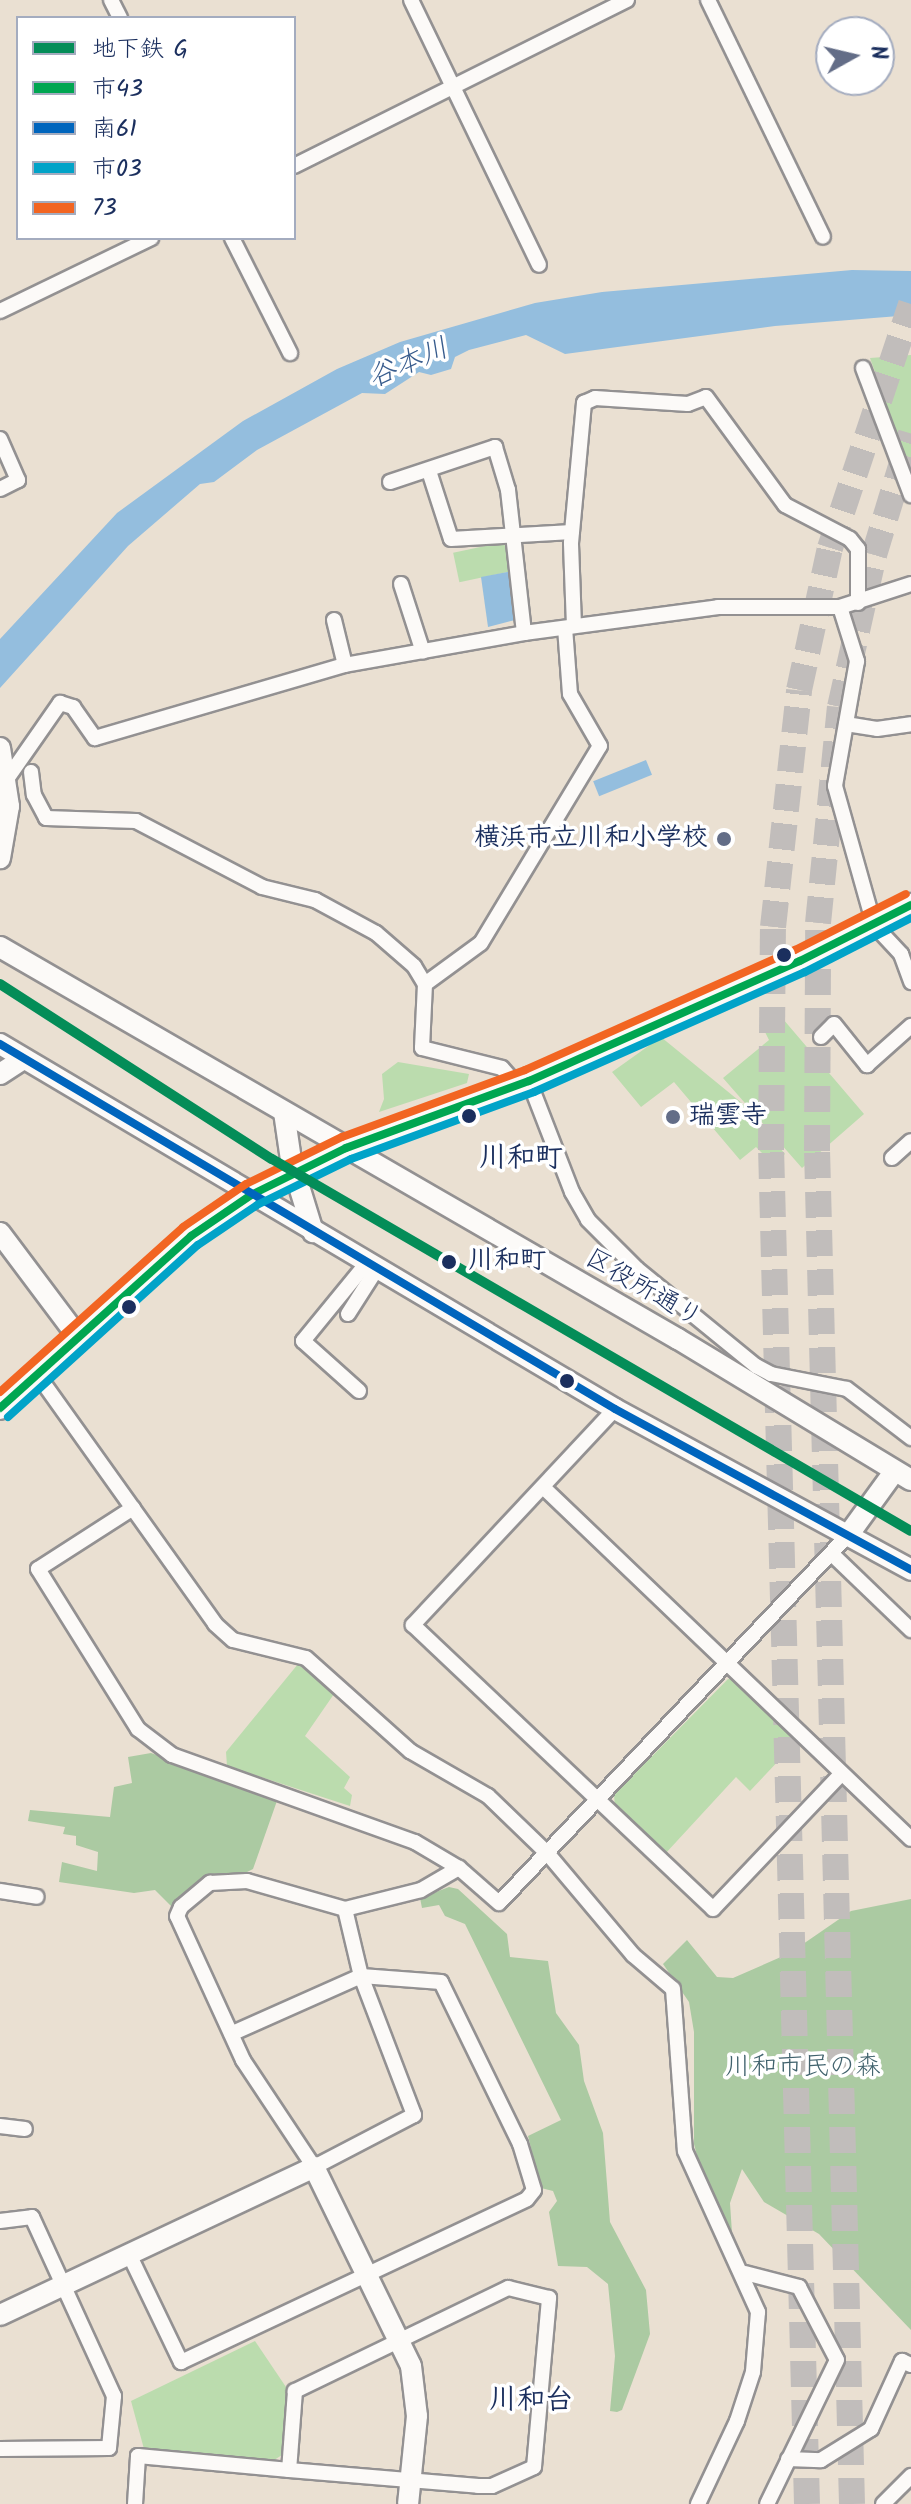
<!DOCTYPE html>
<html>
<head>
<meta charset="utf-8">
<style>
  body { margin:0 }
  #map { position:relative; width:911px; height:2504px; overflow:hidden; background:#eae0d2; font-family:Kalam,"Klee One",sans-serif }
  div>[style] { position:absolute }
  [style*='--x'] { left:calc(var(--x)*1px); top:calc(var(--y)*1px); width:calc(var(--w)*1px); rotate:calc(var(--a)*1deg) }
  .green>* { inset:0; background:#bbdcae; transform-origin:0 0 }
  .forest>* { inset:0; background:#abcaa2 }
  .water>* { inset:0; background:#94bede; transform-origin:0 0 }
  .highway-tunnel>* { height:26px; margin-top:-13px; transform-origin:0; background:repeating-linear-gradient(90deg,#c1bdbb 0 26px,transparent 0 39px) }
  .roads { filter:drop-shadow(2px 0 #939192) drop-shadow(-2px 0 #939192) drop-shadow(0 2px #939192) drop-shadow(0 -2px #939192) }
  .street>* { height:14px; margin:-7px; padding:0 7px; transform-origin:7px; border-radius:7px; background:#fcfaf8 }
  .secondary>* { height:20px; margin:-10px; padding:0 10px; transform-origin:10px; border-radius:10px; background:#fcfaf8 }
  .primary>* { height:22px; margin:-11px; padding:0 11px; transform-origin:11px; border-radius:11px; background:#fcfaf8 }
  .bus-1>* { height:8px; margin:-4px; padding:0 4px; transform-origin:4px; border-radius:4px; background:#00a651 }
  .bus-2>* { height:8px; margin:-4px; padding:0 4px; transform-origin:4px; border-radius:4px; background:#0065bd }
  .bus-3>* { height:8px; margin:-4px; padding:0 4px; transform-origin:4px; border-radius:4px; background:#01a3c8 }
  .bus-4>* { height:8px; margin:-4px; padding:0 4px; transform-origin:4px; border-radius:4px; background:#f26522 }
  .metro-1>* { height:10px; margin:-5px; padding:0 5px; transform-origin:5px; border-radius:5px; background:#048d58 }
  .dots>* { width:22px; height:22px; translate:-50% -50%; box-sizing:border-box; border:4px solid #fff; border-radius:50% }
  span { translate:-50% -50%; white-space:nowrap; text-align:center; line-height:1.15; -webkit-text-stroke:7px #fff; paint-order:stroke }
  .poi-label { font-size:26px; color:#1b2f5e; font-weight:700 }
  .right { translate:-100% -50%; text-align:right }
  .left { translate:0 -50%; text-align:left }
  .stop-label { font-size:26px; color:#1b2f5e; font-weight:700 }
  .street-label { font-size:26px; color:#1b2f5e }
  .park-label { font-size:26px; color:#40626d }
  .water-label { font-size:28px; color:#385c8d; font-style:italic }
  .neighbourhood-label { font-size:28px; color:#1b2f5e; font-weight:700 }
  .legend { position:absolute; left:16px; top:16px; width:280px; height:224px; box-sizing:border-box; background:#fff; border:2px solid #a4acbf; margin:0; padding:10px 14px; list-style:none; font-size:24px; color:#1b2f5e }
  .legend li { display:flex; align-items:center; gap:16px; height:40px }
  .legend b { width:40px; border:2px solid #a4acbf }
  .north { position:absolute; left:815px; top:16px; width:80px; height:80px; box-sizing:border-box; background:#fff; border:2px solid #a4acbf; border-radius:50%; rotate:82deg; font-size:22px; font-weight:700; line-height:32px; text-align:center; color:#1b2f5e }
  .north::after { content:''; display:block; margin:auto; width:28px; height:36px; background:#636d87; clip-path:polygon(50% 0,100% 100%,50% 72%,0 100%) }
</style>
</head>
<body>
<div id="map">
  <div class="green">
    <div style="clip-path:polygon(911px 355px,911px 474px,870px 358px)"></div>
    <div style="left:504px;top:542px;width:30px;height:52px;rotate:78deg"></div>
    <div style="clip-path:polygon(783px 1019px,864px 1114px,802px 1168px,723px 1078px,769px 1040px,763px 1028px)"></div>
    <div style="clip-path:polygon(661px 1037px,743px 1104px,785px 1154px,773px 1164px,756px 1147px,740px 1160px,674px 1082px,641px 1107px,612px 1072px)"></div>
    <div style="clip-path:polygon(398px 1062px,469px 1074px,467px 1083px,379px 1112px,384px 1099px,382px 1074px)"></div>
    <div style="clip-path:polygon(298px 1664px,334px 1694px,305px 1736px,350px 1777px,344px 1788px,352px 1795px,350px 1806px,227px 1766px,226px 1752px)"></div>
    <div style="clip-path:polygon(728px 1679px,737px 1679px,799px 1739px,750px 1791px,736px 1777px,665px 1854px,615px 1807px,614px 1795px)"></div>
    <div style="clip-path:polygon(255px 2341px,288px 2390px,282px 2455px,268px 2464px,144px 2449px,131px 2401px)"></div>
  </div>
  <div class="forest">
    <div style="clip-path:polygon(151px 1753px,278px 1798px,253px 1869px,174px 1909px,155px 1890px,134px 1893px,59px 1882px,62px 1862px,97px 1871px,98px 1852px,76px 1845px,76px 1836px,63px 1834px,65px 1827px,28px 1821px,30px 1810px,110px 1817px,114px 1787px,132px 1783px,128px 1757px)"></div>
    <div style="clip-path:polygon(449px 1887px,458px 1889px,507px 1934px,510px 1957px,548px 1961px,556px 2013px,579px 2045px,584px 2081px,603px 2133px,610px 2222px,646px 2290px,650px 2334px,622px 2410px,617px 2412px,610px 2411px,615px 2356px,608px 2284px,587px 2267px,558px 2266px,549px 2212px,557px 2201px,553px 2191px,541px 2188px,528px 2136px,561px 2120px,465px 1924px,445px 1916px,439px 1905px,422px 1908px,420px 1898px)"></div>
    <div style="clip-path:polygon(911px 1899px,911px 2330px,819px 2234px,764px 2202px,742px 2169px,730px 2203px,732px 2233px,703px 2179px,694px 2144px,694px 2032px,689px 2002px,663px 1964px,687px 1940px,717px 1977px,733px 1978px,790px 1953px,851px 1911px)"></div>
  </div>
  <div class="water">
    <div style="clip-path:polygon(852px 270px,911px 271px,911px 315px,775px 326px,565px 354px,526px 335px,469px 350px,455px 357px,451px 369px,431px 375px,419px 372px,385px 394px,362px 393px,257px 450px,214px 482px,200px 484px,128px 546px,0 688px,0 639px,117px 513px,243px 421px,337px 369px,400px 342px,535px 303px,602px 292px)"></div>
    <div style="clip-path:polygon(512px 571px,515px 620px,488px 627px,481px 577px)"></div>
    <div style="left:646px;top:760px;width:16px;height:57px;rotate:68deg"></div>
  </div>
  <div class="highway-tunnel">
    <div style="--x:807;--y:2504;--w:1354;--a:-91.52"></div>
    <div style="--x:771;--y:1150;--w:223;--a:-89.5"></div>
    <div style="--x:773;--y:927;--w:238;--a:-83.7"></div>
    <div style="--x:799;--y:690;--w:145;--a:-77.7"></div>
    <div style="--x:830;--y:548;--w:257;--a:-71.6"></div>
    <div style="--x:852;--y:2504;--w:1353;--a:-91.48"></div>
    <div style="--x:817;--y:1151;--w:228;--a:-89.7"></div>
    <div style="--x:818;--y:923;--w:217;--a:-84.2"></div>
    <div style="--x:840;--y:707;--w:156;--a:-77.4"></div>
    <div style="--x:874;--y:555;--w:127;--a:-73.1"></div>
  </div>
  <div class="roads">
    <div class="street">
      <div style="--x:111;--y:0;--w:20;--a:63"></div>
      <div style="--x:411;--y:0;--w:294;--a:64.2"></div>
      <div style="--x:708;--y:0;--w:263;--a:64.1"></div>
      <div style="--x:294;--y:166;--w:372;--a:-26.5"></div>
      <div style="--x:232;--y:238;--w:129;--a:63.2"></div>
      <div style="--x:0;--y:311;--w:168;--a:-25.8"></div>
      <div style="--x:863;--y:368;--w:136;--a:69.3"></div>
      <div style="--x:0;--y:439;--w:45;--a:66.3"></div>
      <div style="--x:18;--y:480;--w:20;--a:153"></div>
      <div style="--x:429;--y:471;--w:71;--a:72.1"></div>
      <div style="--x:451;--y:539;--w:121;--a:-3.3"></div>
      <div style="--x:390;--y:482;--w:111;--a:-18.4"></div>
      <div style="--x:495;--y:447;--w:45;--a:73.2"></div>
      <div style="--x:508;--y:490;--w:144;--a:83.6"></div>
      <div style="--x:401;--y:584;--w:71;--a:72.1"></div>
      <div style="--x:840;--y:607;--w:57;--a:72.5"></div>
      <div style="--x:857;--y:661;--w:127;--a:100"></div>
      <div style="--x:835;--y:786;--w:144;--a:74.3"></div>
      <div style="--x:874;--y:925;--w:40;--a:47"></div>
      <div style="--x:901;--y:954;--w:30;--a:70"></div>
      <div style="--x:334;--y:620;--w:46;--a:76.3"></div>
      <div style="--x:574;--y:626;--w:83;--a:-92.1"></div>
      <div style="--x:571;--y:543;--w:141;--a:-84.7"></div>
      <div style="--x:584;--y:403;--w:12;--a:-24"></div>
      <div style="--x:595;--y:398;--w:93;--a:3.7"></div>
      <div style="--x:688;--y:404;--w:19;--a:-21"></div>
      <div style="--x:706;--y:397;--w:134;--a:53.8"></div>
      <div style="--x:785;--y:505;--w:73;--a:27.6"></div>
      <div style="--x:850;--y:539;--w:13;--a:51"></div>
      <div style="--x:858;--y:549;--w:54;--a:90"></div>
      <div style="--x:846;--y:724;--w:31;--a:9"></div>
      <div style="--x:877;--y:729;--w:34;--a:-8"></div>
      <div style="--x:31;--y:772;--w:23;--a:83"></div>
      <div style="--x:34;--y:795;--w:26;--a:62"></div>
      <div style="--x:46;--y:818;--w:90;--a:1.9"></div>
      <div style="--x:136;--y:821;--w:142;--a:27.6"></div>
      <div style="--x:262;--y:887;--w:55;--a:13.8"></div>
      <div style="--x:315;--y:900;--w:69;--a:28.4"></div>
      <div style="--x:376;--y:933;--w:50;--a:41"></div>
      <div style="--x:414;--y:966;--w:21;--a:59"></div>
      <div style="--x:425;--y:984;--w:64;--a:92.7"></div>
      <div style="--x:422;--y:1048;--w:82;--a:14"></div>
      <div style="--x:502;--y:1068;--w:23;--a:49"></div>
      <div style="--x:7;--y:779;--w:93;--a:-55.1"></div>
      <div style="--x:60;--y:703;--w:14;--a:17"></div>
      <div style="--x:73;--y:707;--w:38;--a:55"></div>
      <div style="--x:95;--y:738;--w:260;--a:-16.3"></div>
      <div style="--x:345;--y:665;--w:182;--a:-10.1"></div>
      <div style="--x:524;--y:633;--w:196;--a:-7.6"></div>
      <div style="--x:718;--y:607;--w:122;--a:0"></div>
      <div style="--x:840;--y:607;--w:75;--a:-17.9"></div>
      <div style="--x:425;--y:984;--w:69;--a:-36.2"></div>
      <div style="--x:481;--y:943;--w:230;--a:-58.9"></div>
      <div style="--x:600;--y:746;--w:60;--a:-120"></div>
      <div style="--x:570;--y:694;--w:66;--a:-94.3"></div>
      <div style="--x:821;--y:1037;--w:18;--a:-45"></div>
      <div style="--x:834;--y:1024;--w:53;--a:51.2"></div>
      <div style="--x:867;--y:1065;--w:59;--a:-41.6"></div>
      <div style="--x:529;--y:1081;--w:119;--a:68.8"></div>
      <div style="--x:572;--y:1192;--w:32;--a:60"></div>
      <div style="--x:588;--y:1220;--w:69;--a:45"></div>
      <div style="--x:637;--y:1269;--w:154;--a:39.2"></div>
      <div style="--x:756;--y:1366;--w:17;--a:28"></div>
      <div style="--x:771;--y:1374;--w:77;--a:11.2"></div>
      <div style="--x:847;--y:1389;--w:81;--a:37.4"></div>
      <div style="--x:892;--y:1158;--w:25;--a:-42"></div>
      <div style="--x:348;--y:1314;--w:52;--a:-57.5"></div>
      <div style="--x:37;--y:1374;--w:307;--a:54.5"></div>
      <div style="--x:215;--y:1624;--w:24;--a:42"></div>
      <div style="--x:233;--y:1640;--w:75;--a:13.9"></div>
      <div style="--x:306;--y:1658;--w:140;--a:41.8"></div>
      <div style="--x:410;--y:1751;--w:90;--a:30"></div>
      <div style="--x:488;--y:1796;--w:83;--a:44"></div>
      <div style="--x:548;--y:1854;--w:132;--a:49.9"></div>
      <div style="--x:633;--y:1955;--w:52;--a:40.4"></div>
      <div style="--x:673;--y:1989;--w:162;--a:85.8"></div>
      <div style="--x:685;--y:2151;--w:177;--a:65.6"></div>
      <div style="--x:758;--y:2312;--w:60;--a:94.8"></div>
      <div style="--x:753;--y:2372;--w:52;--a:108.1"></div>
      <div style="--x:737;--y:2421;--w:92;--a:115.2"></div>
      <div style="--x:359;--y:1391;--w:75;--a:-138.2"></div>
      <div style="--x:303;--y:1341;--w:99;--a:-50.7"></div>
      <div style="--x:615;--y:1409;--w:296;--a:133.1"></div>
      <div style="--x:413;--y:1625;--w:413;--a:43.4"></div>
      <div style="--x:713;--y:1909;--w:186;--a:-46.5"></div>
      <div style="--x:543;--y:1487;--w:509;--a:43.73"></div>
      <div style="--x:133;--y:1508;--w:113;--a:147.3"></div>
      <div style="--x:38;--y:1569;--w:189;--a:58"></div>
      <div style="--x:138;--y:1729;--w:43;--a:37.4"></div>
      <div style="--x:172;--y:1755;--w:258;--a:19.7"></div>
      <div style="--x:415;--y:1842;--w:51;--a:30.6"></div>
      <div style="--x:459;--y:1868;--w:53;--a:41.2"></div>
      <div style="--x:499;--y:1903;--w:509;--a:-46.51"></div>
      <div style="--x:834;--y:1556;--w:107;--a:43.9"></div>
      <div style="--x:0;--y:1891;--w:37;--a:9"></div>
      <div style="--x:345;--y:1909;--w:69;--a:76.6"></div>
      <div style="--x:361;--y:1976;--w:149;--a:69.1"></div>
      <div style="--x:414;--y:2115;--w:113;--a:152.5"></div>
      <div style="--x:314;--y:2167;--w:128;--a:-123.6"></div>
      <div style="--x:243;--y:2060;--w:158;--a:-114.6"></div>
      <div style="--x:177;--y:1916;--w:10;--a:-66"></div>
      <div style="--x:181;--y:1907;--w:38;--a:-40"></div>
      <div style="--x:210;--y:1883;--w:37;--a:-3"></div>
      <div style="--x:247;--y:1881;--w:102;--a:15.9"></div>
      <div style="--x:345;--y:1909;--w:78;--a:-14"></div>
      <div style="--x:421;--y:1890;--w:44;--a:-30.1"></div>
      <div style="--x:0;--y:2126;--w:25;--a:7"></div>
      <div style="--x:0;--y:2221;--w:32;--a:-7"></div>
      <div style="--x:32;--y:2217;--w:197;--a:65.4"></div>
      <div style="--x:114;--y:2396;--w:52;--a:95.5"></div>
      <div style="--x:109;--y:2448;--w:109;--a:179.5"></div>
      <div style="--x:129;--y:2254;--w:120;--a:64.3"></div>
      <div style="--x:181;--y:2362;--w:382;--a:-25.2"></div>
      <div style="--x:527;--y:2199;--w:11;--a:-52"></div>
      <div style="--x:534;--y:2190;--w:48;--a:-106.9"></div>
      <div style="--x:520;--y:2144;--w:180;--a:-116"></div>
      <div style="--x:441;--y:1982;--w:80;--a:-175.7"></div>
      <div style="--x:361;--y:1976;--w:142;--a:156"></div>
      <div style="--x:745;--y:2273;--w:56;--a:14.5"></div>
      <div style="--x:799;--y:2287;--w:82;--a:62.5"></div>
      <div style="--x:837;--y:2360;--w:160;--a:115.9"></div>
      <div style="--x:788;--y:2459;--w:33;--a:2"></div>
      <div style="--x:821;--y:2460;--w:59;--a:-31.8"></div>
      <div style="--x:871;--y:2429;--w:75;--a:-65.5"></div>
      <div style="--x:902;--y:2361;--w:10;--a:24"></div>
      <div style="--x:135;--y:2504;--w:48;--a:-86.4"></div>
      <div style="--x:138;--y:2456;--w:152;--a:5.3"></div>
      <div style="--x:289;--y:2470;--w:190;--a:4.8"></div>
      <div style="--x:478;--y:2486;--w:14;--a:0"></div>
      <div style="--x:492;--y:2486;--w:46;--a:-24.3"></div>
      <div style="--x:534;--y:2467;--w:170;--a:-84.9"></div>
      <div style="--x:549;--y:2298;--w:42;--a:-166.3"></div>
      <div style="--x:508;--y:2288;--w:237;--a:154.2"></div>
      <div style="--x:295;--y:2391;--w:79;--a:94.3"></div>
      <div style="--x:883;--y:2504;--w:40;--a:-45"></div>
    </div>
    <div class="secondary">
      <div style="--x:0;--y:748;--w:59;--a:81.2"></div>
      <div style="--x:9;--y:806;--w:53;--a:99.8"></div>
      <div style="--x:0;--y:947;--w:783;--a:30.04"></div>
      <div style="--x:678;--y:1339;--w:272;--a:31.2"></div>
      <div style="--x:0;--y:1044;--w:715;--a:30.69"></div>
      <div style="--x:615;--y:1409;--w:337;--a:28.5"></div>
      <div style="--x:0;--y:1074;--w:27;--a:-33"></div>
      <div style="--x:284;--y:1112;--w:63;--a:81.7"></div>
      <div style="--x:295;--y:1173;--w:62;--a:73"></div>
      <div style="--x:0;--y:1233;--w:130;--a:53.1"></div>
      <div style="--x:849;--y:1534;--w:77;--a:-54"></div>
      <div style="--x:0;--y:2315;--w:347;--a:-25.2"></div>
      <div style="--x:314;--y:2167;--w:221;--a:64"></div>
      <div style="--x:411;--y:2366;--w:50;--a:83.2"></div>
      <div style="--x:417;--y:2416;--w:88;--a:95.8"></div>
    </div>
    <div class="primary">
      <div style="--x:0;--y:1408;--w:257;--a:-42"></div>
      <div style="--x:191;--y:1236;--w:73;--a:-34.3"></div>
      <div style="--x:251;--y:1195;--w:106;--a:-26.3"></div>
      <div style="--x:346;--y:1148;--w:195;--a:-20.1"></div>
      <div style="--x:529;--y:1081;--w:296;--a:-23.9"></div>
      <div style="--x:800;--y:961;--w:124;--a:-26.8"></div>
    </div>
  </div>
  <div class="bus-1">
    <div style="--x:0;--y:1408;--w:257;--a:-42"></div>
    <div style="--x:191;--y:1236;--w:73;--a:-34.3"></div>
    <div style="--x:251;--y:1195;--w:106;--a:-26.3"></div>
    <div style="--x:346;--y:1148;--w:195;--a:-20.1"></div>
    <div style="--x:529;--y:1081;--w:296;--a:-23.9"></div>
    <div style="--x:800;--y:961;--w:124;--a:-26.8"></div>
  </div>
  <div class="bus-2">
    <div style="--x:0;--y:1044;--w:715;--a:30.69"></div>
    <div style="--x:615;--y:1409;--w:337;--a:28.5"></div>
  </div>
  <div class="bus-3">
    <div style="--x:8;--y:1417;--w:256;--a:-42.2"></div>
    <div style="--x:198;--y:1245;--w:71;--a:-34.1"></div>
    <div style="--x:257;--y:1205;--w:105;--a:-26.1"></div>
    <div style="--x:351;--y:1159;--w:195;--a:-20.1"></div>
    <div style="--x:534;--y:1092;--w:296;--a:-23.9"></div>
    <div style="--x:805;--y:972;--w:119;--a:-27"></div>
  </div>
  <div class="bus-4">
    <div style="--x:0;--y:1392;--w:246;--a:-42"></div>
    <div style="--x:183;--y:1227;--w:76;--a:-34.3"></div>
    <div style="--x:246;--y:1184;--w:107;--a:-26.1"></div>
    <div style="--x:342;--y:1137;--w:195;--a:-20.1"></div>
    <div style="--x:525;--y:1070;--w:295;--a:-24"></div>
    <div style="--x:795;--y:950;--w:124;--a:-26.8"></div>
  </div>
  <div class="metro-1">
    <div style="--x:0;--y:984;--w:323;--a:32.8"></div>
    <div style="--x:272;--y:1159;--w:739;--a:30.21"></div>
  </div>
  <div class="dots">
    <div style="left:724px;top:839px;background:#636d87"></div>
    <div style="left:784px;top:955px;background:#1b2f5e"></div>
    <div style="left:469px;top:1116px;background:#1b2f5e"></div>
    <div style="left:673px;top:1117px;background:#636d87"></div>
    <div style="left:449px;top:1262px;background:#1b2f5e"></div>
    <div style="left:129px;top:1307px;background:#1b2f5e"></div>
    <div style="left:567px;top:1381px;background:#1b2f5e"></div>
  </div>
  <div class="poi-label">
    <span class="right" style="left:708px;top:839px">横浜市立川和小学校</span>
    <span class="left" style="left:689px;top:1117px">瑞雲寺</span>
  </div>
  <div class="stop-label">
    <span class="left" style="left:468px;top:1262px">川和町</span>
  </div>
  <div class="street-label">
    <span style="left:643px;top:1289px;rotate:30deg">区役所通り</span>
  </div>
  <div class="park-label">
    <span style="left:803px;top:2068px">川和市民の森</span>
  </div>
  <div class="water-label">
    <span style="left:409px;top:364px;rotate:-23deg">谷本川</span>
  </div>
  <div class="neighbourhood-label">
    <span style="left:521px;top:1159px">川和町</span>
    <span style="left:531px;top:2401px">川和台</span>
  </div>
  <ul class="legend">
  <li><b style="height:10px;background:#048d58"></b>地下鉄 G</li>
  <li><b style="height:10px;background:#00a651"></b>市43</li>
  <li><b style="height:10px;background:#0065bd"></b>南61</li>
  <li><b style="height:10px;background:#01a3c8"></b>市03</li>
  <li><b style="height:10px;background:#f26522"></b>73</li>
  </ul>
  <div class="north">N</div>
</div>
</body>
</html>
